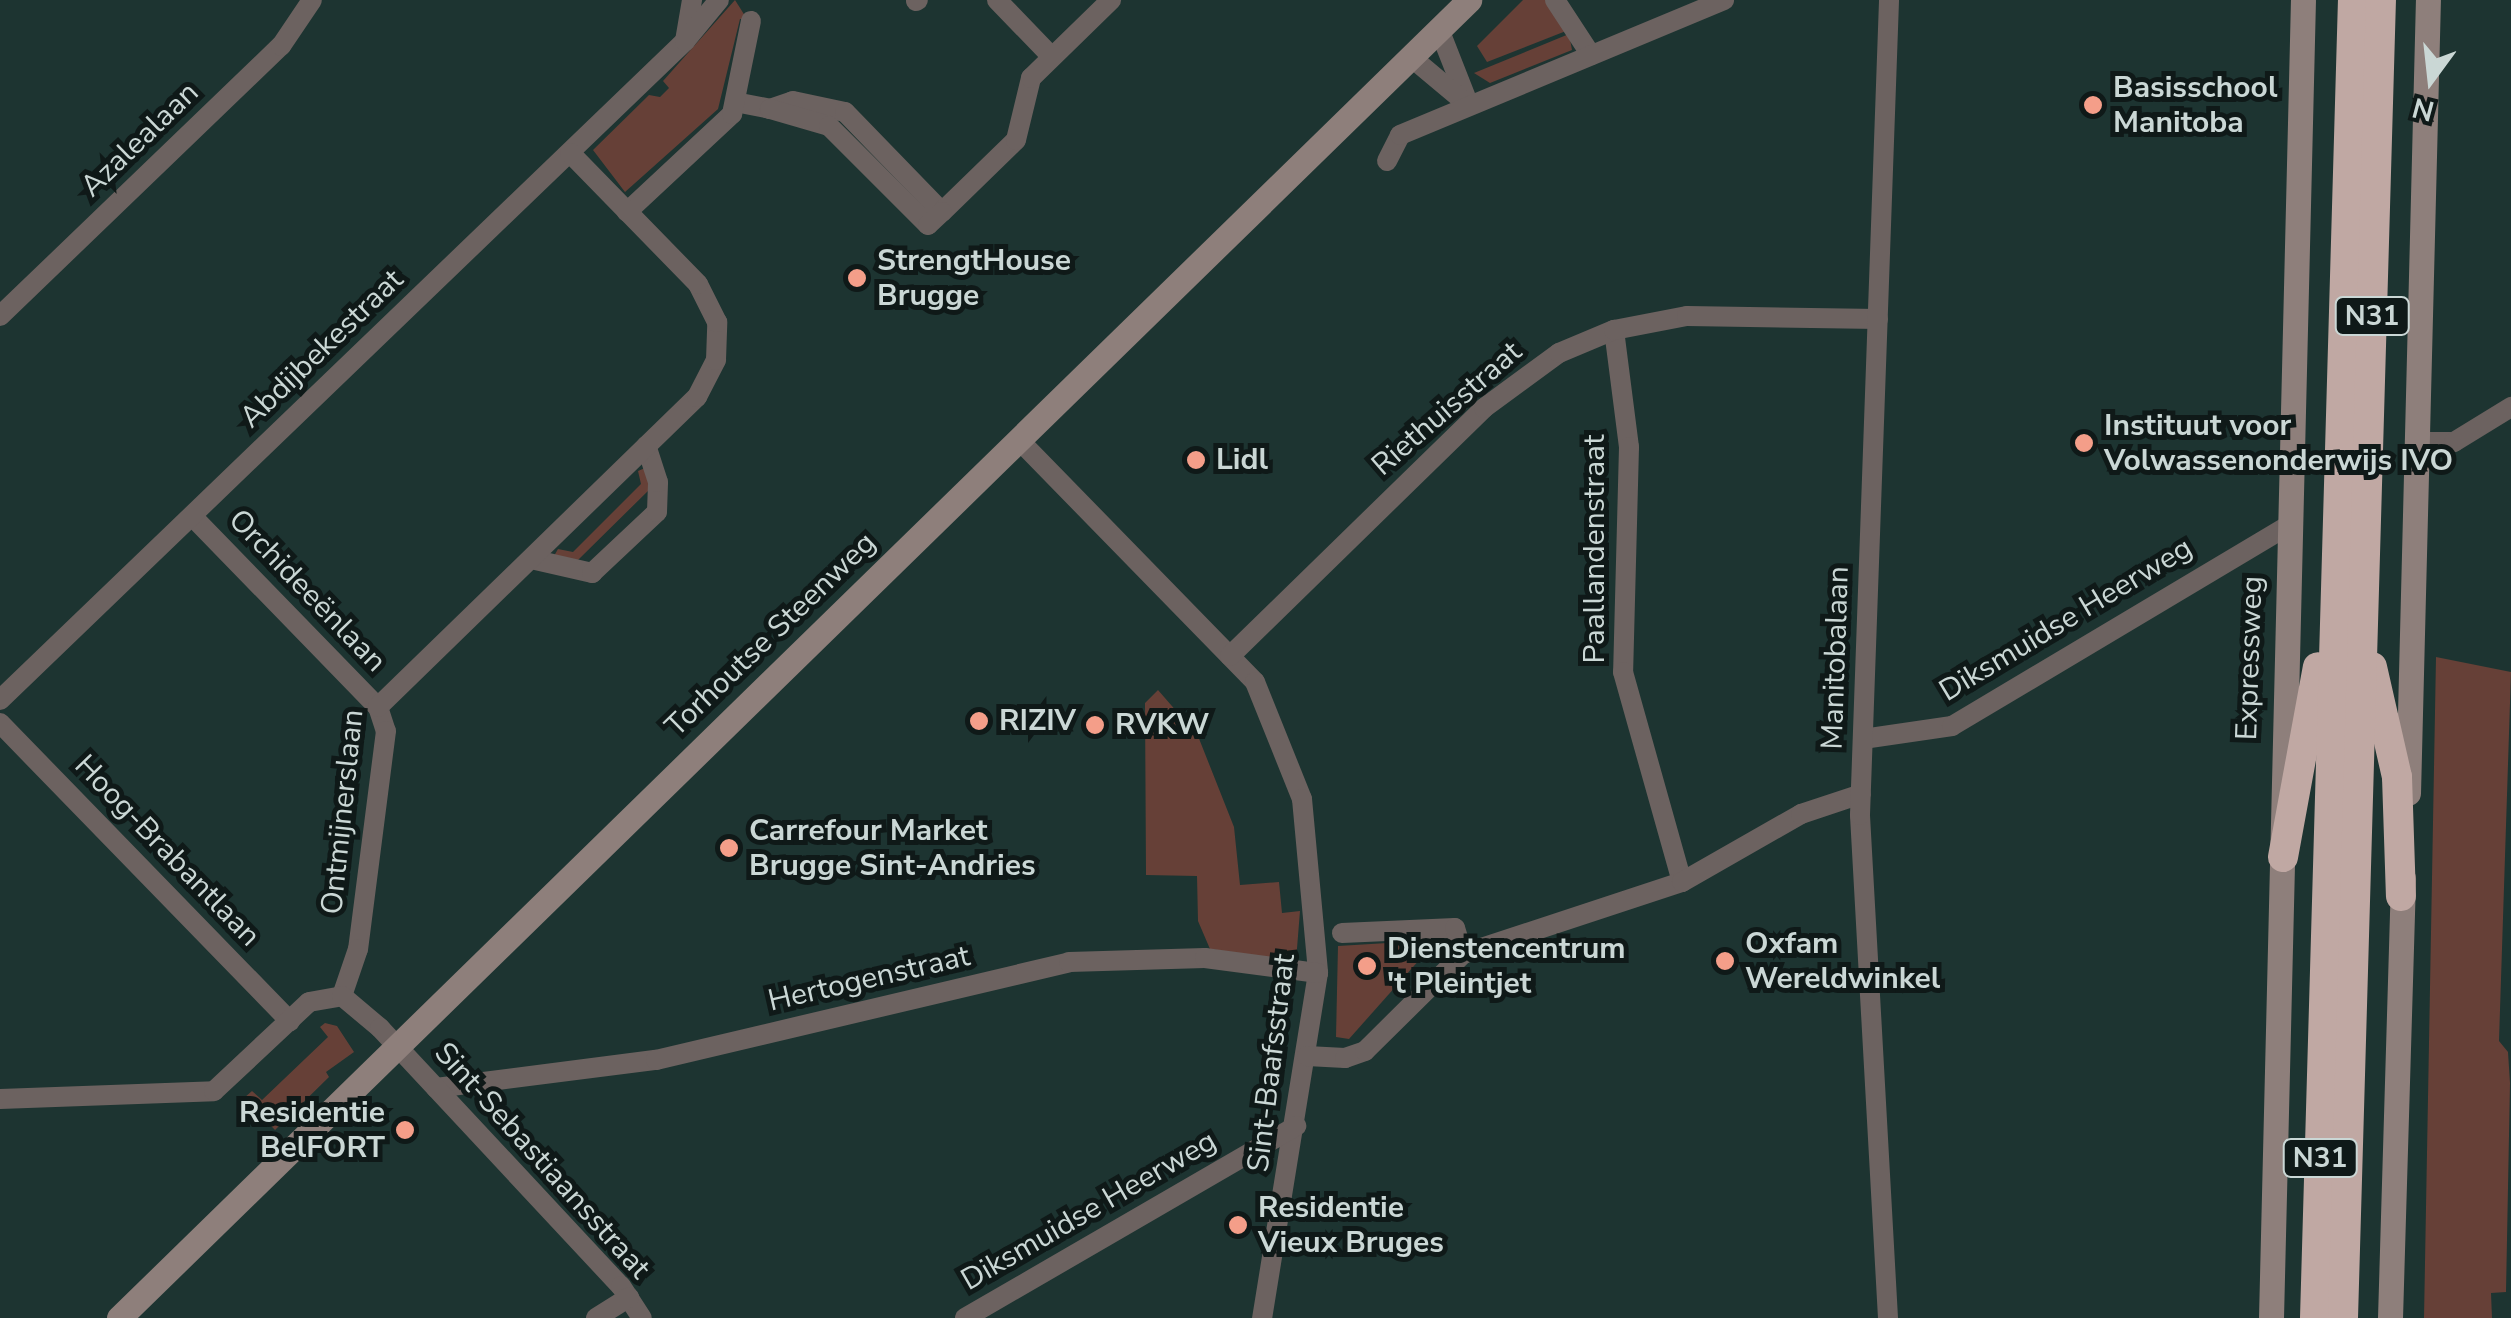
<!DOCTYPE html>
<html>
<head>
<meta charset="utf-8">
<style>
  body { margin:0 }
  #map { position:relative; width:2511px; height:1318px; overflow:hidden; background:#1d3431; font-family:"Nunito Sans",sans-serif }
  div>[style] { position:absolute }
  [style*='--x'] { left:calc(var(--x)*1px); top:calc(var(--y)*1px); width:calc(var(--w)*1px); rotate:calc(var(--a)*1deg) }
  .green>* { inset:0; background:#664037 }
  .street>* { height:20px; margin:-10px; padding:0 10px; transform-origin:10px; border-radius:10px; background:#6c6260 }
  .secondary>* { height:25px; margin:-12.5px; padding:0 12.5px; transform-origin:12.5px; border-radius:12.5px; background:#8e7f7b }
  .highway>* { height:30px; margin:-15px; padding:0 15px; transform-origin:15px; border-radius:15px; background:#c0a8a3 }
  .dots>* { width:28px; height:28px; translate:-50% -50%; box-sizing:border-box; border:5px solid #0f1918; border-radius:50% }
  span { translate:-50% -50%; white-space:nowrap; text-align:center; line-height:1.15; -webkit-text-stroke:10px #0f1918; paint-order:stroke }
  .shield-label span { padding:2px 8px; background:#0f1918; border:2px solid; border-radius:8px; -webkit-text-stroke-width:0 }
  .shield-label { font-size:28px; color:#cad7d5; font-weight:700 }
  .poi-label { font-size:30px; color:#cad7d5; font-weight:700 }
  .left { translate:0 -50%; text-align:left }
  .right { translate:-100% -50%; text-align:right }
  .street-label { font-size:30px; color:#cad7d5 }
  .north { position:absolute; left:2381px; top:30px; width:100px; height:100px; -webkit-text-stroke:8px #0f1918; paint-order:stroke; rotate:195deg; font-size:28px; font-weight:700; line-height:40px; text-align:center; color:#cad7d5 }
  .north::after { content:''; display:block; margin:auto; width:35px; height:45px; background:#cad7d5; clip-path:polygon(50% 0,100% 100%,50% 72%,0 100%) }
</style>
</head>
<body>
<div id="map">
  <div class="green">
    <div style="clip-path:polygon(735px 0,747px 19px,740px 19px,718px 109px,625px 192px,593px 150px,649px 95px,660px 97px,669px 88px,663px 81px)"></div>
    <div style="clip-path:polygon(1523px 0,1546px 0,1566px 31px,1487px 62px,1477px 46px)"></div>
    <div style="clip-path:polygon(1569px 34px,1572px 50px,1490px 83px,1474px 73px)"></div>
    <div style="clip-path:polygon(645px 468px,650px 489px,578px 560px,554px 556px,558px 549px,573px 552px,641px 484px,638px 471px)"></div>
    <div style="clip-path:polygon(2436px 657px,2511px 672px,2499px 1041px,2508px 1052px,2510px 1083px,2506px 1292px,2491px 1293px,2492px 1318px,2424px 1318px)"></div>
    <div style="clip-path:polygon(1158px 690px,1198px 736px,1234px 827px,1240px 885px,1279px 882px,1282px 913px,1300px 911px,1296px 961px,1210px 949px,1198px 921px,1197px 876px,1146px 875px,1145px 703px)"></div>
    <div style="clip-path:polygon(1437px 940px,1349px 1039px,1336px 1037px,1338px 946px)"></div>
    <div style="clip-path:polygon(325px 1023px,337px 1026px,354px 1052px,326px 1072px,329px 1077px,275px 1130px,244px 1098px,252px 1091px,262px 1100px,328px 1037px,320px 1027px)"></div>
  </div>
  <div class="street">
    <div style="--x:997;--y:0;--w:79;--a:46"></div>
    <div style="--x:1555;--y:0;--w:66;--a:56.8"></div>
    <div style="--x:916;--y:1;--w:2;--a:-27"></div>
    <div style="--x:1439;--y:29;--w:82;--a:68.5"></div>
    <div style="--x:685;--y:41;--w:42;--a:-80.3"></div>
    <div style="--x:1411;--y:57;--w:73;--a:40"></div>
    <div style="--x:735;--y:102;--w:36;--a:11"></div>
    <div style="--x:770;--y:109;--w:24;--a:-19"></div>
    <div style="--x:793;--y:101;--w:53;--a:11.9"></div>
    <div style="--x:845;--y:112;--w:139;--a:45.9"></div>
    <div style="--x:942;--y:212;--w:103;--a:-44.2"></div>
    <div style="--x:1016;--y:140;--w:64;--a:-76.4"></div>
    <div style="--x:1031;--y:78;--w:112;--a:-44.3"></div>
    <div style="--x:770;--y:109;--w:61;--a:16.1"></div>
    <div style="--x:829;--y:126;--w:140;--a:45"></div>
    <div style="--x:928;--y:225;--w:19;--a:-43"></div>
    <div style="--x:1387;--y:161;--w:29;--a:-63"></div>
    <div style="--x:1400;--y:135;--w:351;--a:-22.6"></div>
    <div style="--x:627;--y:212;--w:144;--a:-43"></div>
    <div style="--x:732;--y:114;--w:95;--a:-78.5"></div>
    <div style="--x:0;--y:316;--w:390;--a:-43.9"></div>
    <div style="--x:281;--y:46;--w:55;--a:-56"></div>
    <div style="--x:1614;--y:330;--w:118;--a:82.7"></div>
    <div style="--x:1629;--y:447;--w:225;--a:91.5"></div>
    <div style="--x:1623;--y:672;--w:218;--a:74.3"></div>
    <div style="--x:1018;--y:439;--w:339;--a:45.7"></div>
    <div style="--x:1255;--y:682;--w:126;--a:68.1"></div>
    <div style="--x:1302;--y:799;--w:175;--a:84.7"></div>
    <div style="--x:1318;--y:973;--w:350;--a:99.2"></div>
    <div style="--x:2418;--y:442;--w:36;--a:0"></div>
    <div style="--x:2454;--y:442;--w:67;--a:-31.6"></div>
    <div style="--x:192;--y:516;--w:267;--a:45.8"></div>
    <div style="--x:378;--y:707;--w:25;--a:72"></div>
    <div style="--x:386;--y:731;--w:220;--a:97.3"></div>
    <div style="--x:358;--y:949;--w:50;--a:108.8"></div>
    <div style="--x:531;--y:559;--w:63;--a:12.9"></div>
    <div style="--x:592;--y:573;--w:89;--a:-43.2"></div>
    <div style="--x:657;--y:512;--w:30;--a:-88"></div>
    <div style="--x:658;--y:482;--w:38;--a:-108"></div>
    <div style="--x:1230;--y:656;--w:355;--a:-44.3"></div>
    <div style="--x:1484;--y:408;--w:93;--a:-36.3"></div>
    <div style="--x:1559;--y:353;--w:60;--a:-22.7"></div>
    <div style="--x:1614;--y:330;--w:74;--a:-10.9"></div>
    <div style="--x:1687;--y:316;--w:191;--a:0.9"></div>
    <div style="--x:0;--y:700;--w:951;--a:-43.89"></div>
    <div style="--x:685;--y:41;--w:53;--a:-50.3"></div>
    <div style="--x:378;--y:707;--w:445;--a:-44.2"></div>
    <div style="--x:697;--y:397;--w:42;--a:-62.8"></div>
    <div style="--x:716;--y:360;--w:38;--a:-88"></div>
    <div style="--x:717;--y:322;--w:42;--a:-116.6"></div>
    <div style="--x:698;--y:284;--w:183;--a:-134.3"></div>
    <div style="--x:0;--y:723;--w:416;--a:45.8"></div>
    <div style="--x:1863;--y:739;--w:90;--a:-8.3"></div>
    <div style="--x:1952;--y:726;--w:392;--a:-30.8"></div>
    <div style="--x:1342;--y:933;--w:113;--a:-2.5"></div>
    <div style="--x:1455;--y:928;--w:27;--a:73"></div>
    <div style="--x:1307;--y:1056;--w:38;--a:3"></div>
    <div style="--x:1345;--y:1058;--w:21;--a:-19"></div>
    <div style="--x:1365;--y:1051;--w:138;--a:-44.7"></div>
    <div style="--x:1463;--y:954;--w:231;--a:-18.2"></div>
    <div style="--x:1682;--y:882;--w:137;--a:-29.7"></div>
    <div style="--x:1801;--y:814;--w:63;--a:-18.4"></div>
    <div style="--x:436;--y:1088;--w:222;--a:-7.3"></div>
    <div style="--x:656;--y:1060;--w:424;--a:-13.3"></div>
    <div style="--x:1069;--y:962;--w:136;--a:-1.7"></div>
    <div style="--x:1205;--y:958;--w:114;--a:7.6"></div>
    <div style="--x:0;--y:1099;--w:214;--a:-2.1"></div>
    <div style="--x:214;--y:1091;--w:130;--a:-43.1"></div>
    <div style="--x:309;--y:1002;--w:34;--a:-10"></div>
    <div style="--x:342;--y:996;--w:50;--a:40.1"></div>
    <div style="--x:380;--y:1028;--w:353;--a:47"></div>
    <div style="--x:621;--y:1286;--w:38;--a:57"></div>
    <div style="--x:596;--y:1318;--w:39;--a:-32"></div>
    <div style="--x:965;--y:1318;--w:383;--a:-30.1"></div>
    <div style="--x:1888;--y:1318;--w:504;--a:-93.19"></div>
    <div style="--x:1860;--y:815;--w:816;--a:-87.96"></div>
  </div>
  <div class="secondary">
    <div style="--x:2408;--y:793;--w:793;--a:-88.56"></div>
    <div style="--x:119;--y:1318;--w:1887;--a:-44.31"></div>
    <div style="--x:2271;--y:1318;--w:1318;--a:-88.61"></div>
    <div style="--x:2390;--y:1318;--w:440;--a:-88.3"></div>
  </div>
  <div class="highway">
    <div style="--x:2372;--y:667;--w:113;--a:77.2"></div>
    <div style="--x:2397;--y:777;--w:119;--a:88.1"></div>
    <div style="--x:2283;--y:857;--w:193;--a:-79.6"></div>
    <div style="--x:2315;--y:1318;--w:1319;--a:-88.35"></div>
    <div style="--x:2343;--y:1318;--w:1319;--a:-88.35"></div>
  </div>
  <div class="dots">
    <div style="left:2093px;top:105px;background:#f49e89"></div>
    <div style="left:857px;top:278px;background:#f49e89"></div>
    <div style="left:2084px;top:443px;background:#f49e89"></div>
    <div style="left:1196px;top:460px;background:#f49e89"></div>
    <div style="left:979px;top:721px;background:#f49e89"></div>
    <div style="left:1095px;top:725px;background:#f49e89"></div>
    <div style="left:729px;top:848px;background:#f49e89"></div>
    <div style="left:1725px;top:961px;background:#f49e89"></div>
    <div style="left:1367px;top:966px;background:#f49e89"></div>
    <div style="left:405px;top:1130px;background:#f49e89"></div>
    <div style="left:1238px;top:1225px;background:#f49e89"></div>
  </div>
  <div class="shield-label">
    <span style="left:2372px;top:316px">N31</span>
    <span style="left:2320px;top:1158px">N31</span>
  </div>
  <div class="poi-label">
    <span class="left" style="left:2113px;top:105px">Basisschool<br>Manitoba</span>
    <span class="left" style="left:877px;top:278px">StrengtHouse<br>Brugge</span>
    <span class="left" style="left:2104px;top:443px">Instituut voor<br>Volwassenonderwijs IVO</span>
    <span class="left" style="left:1216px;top:460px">Lidl</span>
    <span class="left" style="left:999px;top:721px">RIZIV</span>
    <span class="left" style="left:1115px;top:725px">RVKW</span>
    <span class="left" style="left:749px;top:848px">Carrefour Market<br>Brugge Sint-Andries</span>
    <span class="left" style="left:1745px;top:961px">Oxfam<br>Wereldwinkel</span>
    <span class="left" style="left:1387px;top:966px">Dienstencentrum<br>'t Pleintjet</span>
    <span class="right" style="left:385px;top:1130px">Residentie<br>BelFORT</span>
    <span class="left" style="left:1258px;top:1225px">Residentie<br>Vieux Bruges</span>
  </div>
  <div class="street-label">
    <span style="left:140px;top:140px;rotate:-44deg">Azalealaan</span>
    <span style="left:322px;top:349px;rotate:-44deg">Abdijbekestraat</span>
    <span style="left:1447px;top:409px;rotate:-41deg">Riethuisstraat</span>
    <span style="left:1595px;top:549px;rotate:-90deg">Paallandenstraat</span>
    <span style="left:307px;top:591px;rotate:46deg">Orchideeënlaan</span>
    <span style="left:2066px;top:620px;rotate:-31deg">Diksmuidse Heerweg</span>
    <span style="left:771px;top:635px;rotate:-44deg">Torhoutse Steenweg</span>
    <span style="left:1836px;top:658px;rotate:-88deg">Manitobalaan</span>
    <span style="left:2250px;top:658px;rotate:-88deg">Expressweg</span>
    <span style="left:343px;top:812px;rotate:-84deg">Ontmijnerslaan</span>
    <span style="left:167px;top:851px;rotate:46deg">Hoog-Brabantlaan</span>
    <span style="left:869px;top:979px;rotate:-13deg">Hertogenstraat</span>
    <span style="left:1272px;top:1063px;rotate:-83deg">Sint-Baafsstraat</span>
    <span style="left:542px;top:1161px;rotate:48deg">Sint-Sebastiaansstraat</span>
    <span style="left:1089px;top:1211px;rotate:-30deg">Diksmuidse Heerweg</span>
  </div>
  <div class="north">N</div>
</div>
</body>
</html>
